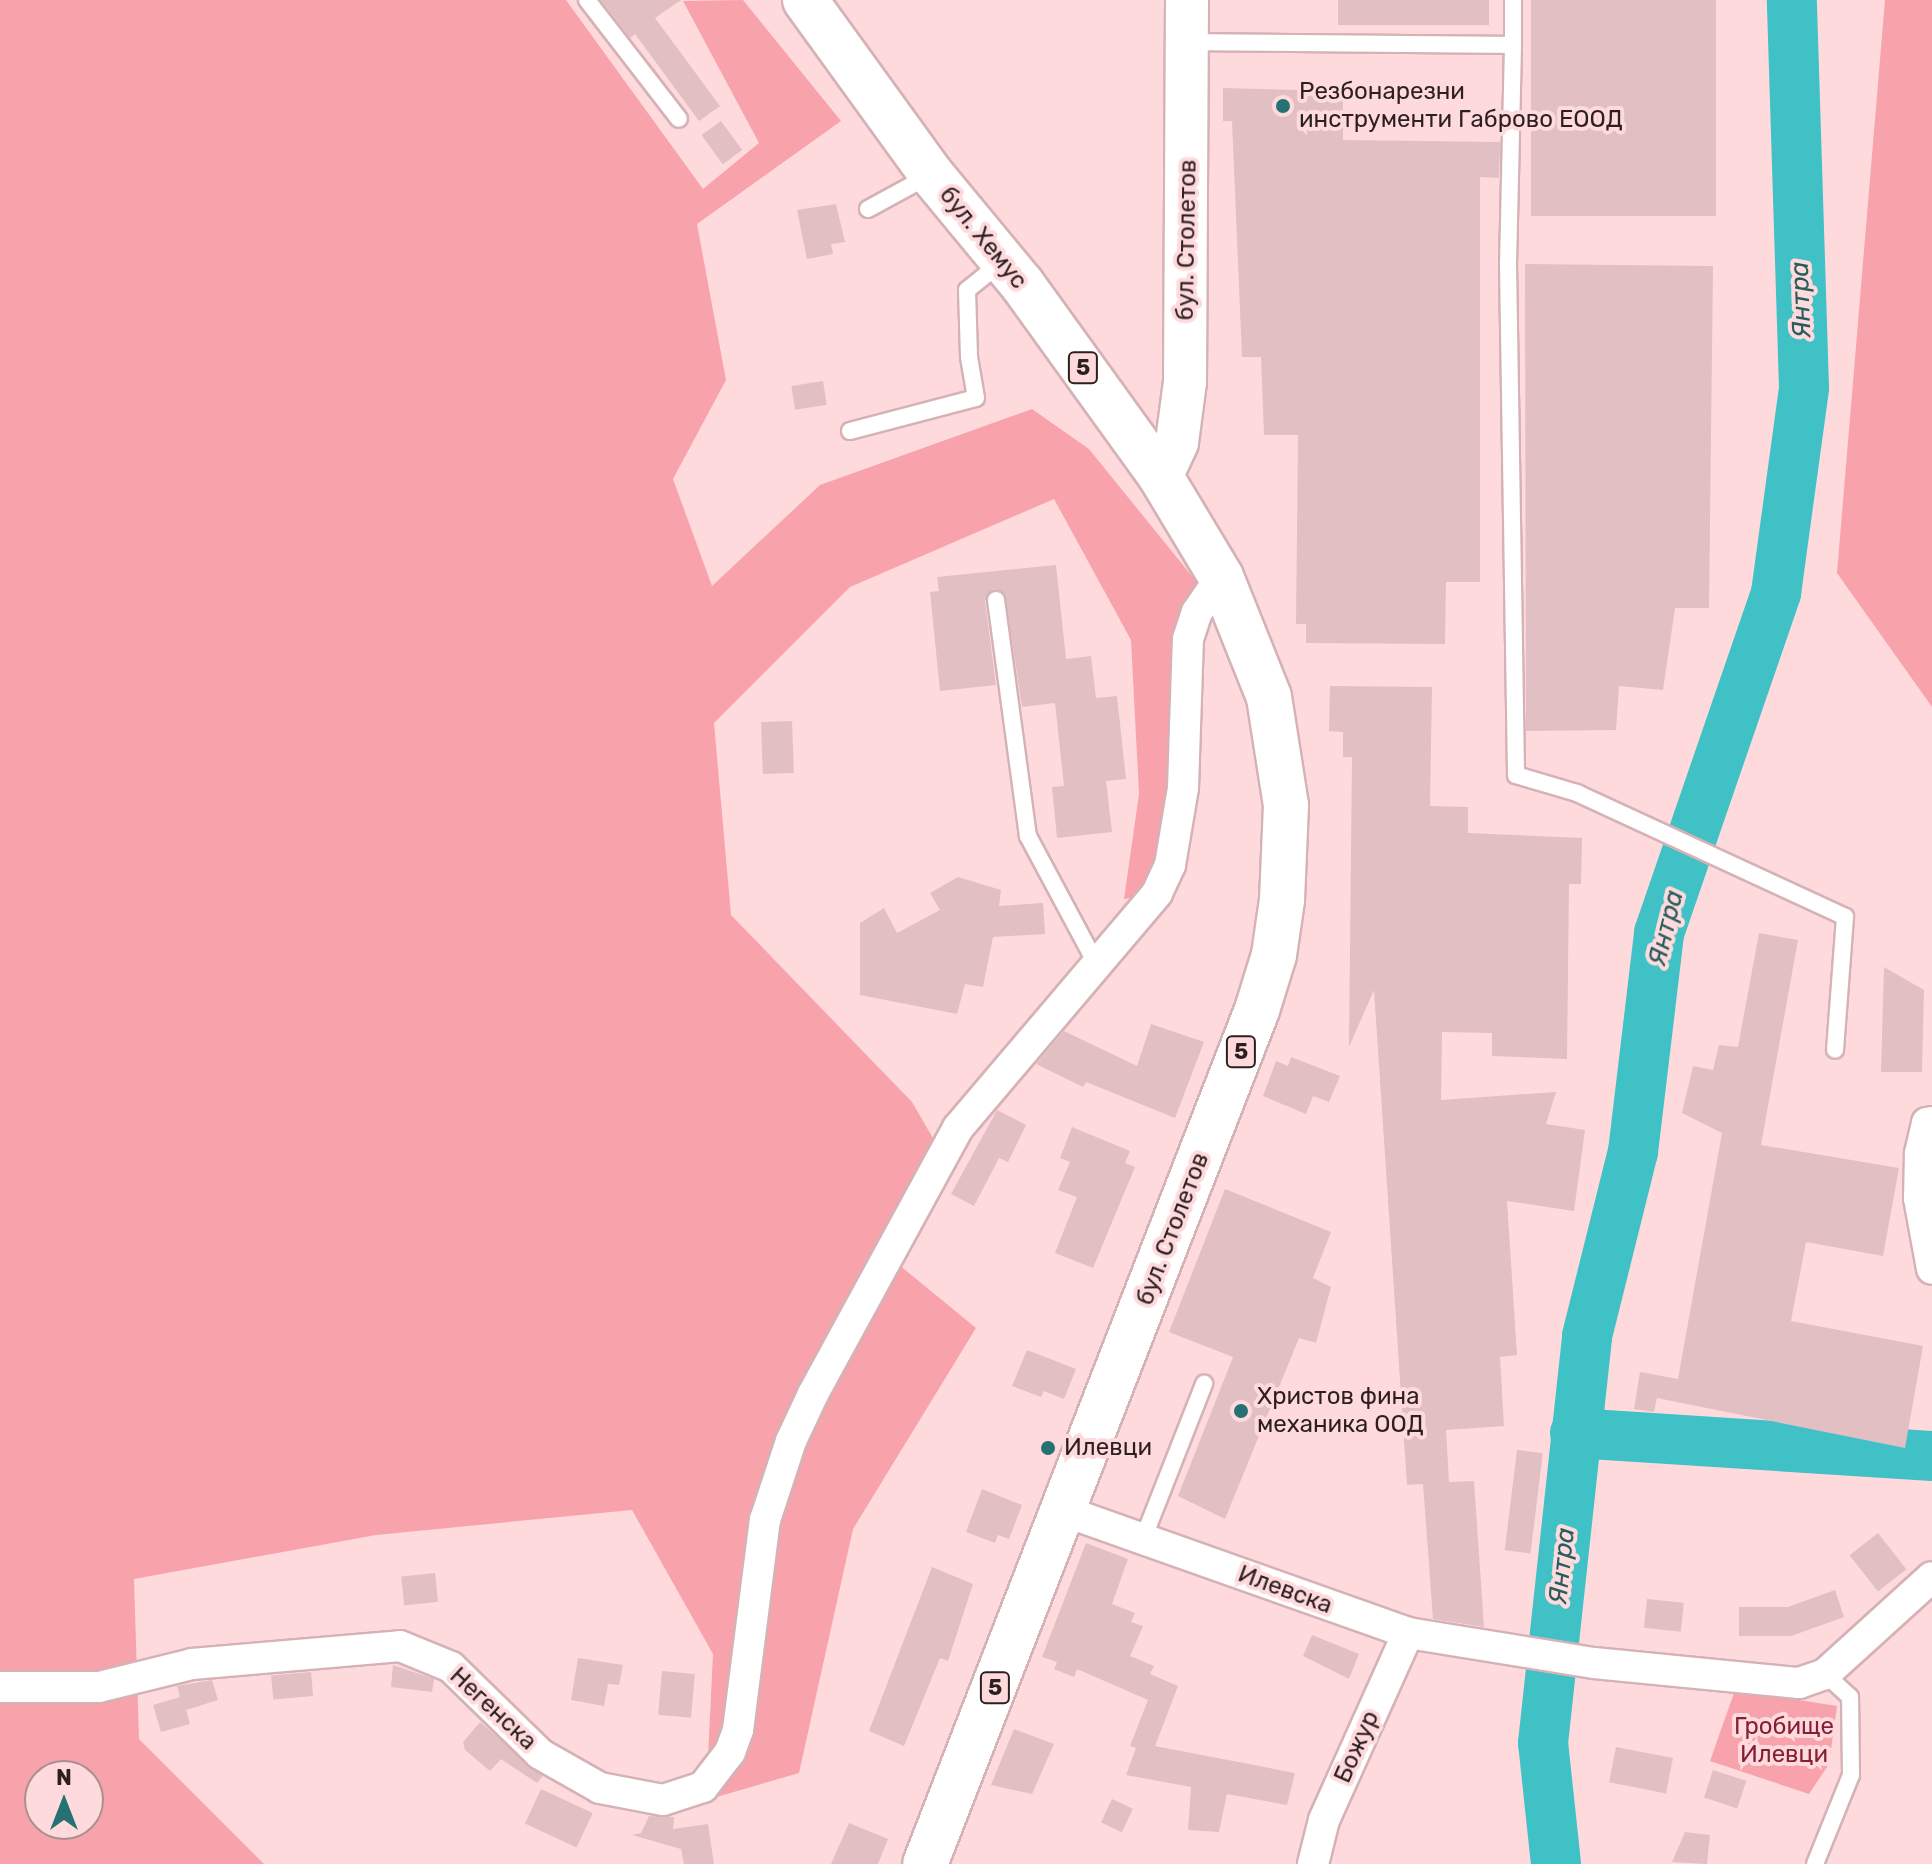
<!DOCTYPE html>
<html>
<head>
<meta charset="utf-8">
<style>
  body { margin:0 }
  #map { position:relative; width:1932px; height:1864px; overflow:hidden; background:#fedadd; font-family:Rubik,sans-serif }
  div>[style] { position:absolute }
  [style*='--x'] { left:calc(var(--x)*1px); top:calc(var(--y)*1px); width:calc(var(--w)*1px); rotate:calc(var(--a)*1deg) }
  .green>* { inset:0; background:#f8a2ac }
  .river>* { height:50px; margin:-25px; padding:0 25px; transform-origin:25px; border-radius:25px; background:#40c1c6 }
  .building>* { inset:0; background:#e2bfc2; transform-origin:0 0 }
  .roads { filter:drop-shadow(2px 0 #d5b2b5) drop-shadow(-2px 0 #d5b2b5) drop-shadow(0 2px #d5b2b5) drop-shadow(0 -2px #d5b2b5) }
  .service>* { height:16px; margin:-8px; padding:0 8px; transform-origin:8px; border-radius:8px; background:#fff }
  .minor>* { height:30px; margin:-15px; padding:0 15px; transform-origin:15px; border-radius:15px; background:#fff }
  .secondary>* { height:42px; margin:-21px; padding:0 21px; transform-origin:21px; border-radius:21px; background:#fff }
  .primary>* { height:44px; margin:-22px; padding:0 22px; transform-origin:22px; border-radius:22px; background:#fff }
  .dots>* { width:22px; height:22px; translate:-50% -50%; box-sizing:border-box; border:4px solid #fedadd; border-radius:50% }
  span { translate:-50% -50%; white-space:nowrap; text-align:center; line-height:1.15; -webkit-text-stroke:8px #fedadd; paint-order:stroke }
  .shield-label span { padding:2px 6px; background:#fedadd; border:2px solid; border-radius:6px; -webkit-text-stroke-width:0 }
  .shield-label { font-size:22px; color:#2c1f20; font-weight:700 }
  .poi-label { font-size:24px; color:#2c1f20 }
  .left { translate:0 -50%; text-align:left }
  .street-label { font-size:24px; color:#2c1f20 }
  .park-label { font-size:24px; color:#871e37 }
  .water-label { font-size:26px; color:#285d5e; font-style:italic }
  .north { position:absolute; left:24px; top:1760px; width:80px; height:80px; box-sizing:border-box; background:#fedadd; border:2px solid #aa8f91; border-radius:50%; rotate:0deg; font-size:22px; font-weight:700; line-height:32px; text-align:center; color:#2c1f20 }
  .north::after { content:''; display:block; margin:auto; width:28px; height:36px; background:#267173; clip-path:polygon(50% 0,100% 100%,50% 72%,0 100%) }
</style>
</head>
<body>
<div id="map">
  <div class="green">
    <div style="clip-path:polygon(evenodd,0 0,566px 0,703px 189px,759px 143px,683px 1px,743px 0,841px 121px,697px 224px,726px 380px,673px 479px,712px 586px,820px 485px,1032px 409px,1089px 449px,1208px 596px,1157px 893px,1124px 899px,1139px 794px,1131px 640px,1054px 499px,850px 587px,714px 723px,731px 915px,912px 1102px,934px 1140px,938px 1161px,887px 1255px,976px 1328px,853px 1529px,799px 1773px,706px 1800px,713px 1654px,632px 1510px,376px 1535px,134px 1579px,139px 1739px,264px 1864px,0 1864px,0 0,40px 1776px,88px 1776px,88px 1824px,40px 1824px,40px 1776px)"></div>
    <div style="clip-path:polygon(1885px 0,1932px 0,1932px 707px,1837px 573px)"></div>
    <div style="clip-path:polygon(1735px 1690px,1837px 1706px,1829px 1764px,1809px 1794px,1710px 1761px)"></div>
  </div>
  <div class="river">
    <div style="--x:1575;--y:1433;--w:358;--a:3.7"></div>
    <div style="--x:1556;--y:1864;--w:122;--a:-96.1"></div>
    <div style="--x:1543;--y:1743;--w:409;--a:-83.8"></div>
    <div style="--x:1587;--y:1336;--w:190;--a:-76"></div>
    <div style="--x:1633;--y:1152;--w:221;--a:-83.2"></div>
    <div style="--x:1659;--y:933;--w:360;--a:-71"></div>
    <div style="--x:1776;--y:593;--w:207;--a:-82.2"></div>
    <div style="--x:1804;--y:388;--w:388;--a:-91.8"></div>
  </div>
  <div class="building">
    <div style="clip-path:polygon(601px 0,681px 0,655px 18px,720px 106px,699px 121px,635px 34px,630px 38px)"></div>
    <div style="left:1338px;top:0;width:151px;height:25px"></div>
    <div style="left:1531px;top:0;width:185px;height:216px"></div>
    <div style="clip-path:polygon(1223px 88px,1343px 91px,1343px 140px,1500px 142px,1499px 178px,1480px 177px,1480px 582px,1446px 582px,1445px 644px,1306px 643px,1306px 624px,1296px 624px,1298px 435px,1264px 435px,1261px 357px,1242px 357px,1232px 121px,1223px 121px)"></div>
    <div style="left:721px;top:121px;width:36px;height:24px;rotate:54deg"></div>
    <div style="clip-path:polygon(836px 204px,845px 242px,831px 244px,833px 254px,807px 259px,797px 210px)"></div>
    <div style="clip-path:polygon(1525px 264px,1713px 266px,1709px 608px,1675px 608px,1663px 690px,1619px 686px,1616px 730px,1526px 731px)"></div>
    <div style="left:823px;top:381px;width:24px;height:32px;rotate:81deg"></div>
    <div style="clip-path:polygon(1056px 565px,1066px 659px,1091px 656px,1096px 698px,1117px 696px,1126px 779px,1106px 781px,1112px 832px,1057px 838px,1052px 787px,1064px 786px,1055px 703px,1022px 707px,1005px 594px,994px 589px,985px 601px,996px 685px,940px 691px,930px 592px,939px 591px,937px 577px)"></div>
    <div style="clip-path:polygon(1330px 686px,1432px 687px,1430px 806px,1468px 807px,1468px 833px,1582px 838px,1581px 884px,1569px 884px,1567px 1059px,1492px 1056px,1492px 1033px,1442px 1032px,1441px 1100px,1556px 1092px,1546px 1124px,1585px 1130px,1574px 1211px,1507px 1201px,1517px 1355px,1500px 1357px,1504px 1426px,1446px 1430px,1449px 1482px,1474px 1481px,1484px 1627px,1433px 1619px,1423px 1484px,1407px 1485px,1374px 990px,1349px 1047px,1352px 757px,1343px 757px,1343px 732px,1329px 731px)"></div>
    <div style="left:792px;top:721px;width:52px;height:31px;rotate:88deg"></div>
    <div style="clip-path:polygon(958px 877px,1001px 890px,999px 906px,1043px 903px,1045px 934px,993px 937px,983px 987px,965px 984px,957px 1014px,860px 995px,860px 923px,884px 908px,897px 933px,940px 910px,930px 893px)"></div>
    <div style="clip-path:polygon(1759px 933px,1798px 940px,1761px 1145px,1899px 1168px,1883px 1256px,1806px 1242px,1791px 1321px,1923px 1346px,1905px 1448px,1657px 1398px,1654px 1412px,1634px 1409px,1640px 1372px,1678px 1379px,1722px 1133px,1682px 1113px,1693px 1066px,1713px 1070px,1719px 1045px,1738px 1047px)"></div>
    <div style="clip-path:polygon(1884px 967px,1924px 990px,1922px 1072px,1881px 1072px)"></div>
    <div style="clip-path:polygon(1151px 1024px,1204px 1042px,1175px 1118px,1086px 1082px,1083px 1087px,1036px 1064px,1064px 1031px,1137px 1066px)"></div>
    <div style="clip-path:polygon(1291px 1057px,1340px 1076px,1329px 1102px,1313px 1096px,1306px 1114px,1263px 1096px,1276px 1061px,1288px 1066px)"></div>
    <div style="clip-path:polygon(997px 1110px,1026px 1125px,1008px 1162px,999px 1158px,974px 1206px,951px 1194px)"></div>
    <div style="clip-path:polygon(1072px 1127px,1130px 1151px,1125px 1163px,1135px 1167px,1093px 1268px,1055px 1253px,1077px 1197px,1058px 1190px,1070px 1162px,1060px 1158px)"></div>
    <div style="clip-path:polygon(1225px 1189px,1331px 1232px,1313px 1278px,1331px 1287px,1316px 1343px,1299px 1338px,1225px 1519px,1178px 1496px,1233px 1357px,1169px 1332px)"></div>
    <div style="clip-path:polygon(1027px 1350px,1076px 1369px,1064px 1399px,1044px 1391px,1041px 1397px,1012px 1386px)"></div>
    <div style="left:1517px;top:1450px;width:26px;height:101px;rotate:7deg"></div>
    <div style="clip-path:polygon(982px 1489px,1022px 1505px,1009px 1539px,998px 1535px,995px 1543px,966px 1532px)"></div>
    <div style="left:1878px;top:1533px;width:46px;height:36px;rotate:52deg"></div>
    <div style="clip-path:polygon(1086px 1543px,1128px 1559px,1112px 1604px,1135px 1613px,1131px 1622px,1143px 1626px,1130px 1656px,1154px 1666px,1150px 1674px,1178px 1686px,1155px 1746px,1295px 1773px,1287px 1805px,1227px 1794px,1219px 1832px,1188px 1830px,1191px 1787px,1126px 1775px,1136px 1748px,1130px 1746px,1148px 1700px,1077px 1669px,1074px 1677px,1054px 1669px,1057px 1662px,1042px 1657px)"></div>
    <div style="clip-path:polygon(932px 1567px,973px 1584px,948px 1661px,940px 1658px,904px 1746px,869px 1731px)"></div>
    <div style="left:435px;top:1573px;width:29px;height:34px;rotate:84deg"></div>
    <div style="clip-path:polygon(1835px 1590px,1844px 1617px,1791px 1636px,1739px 1636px,1739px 1607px,1788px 1607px)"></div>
    <div style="left:1647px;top:1599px;width:37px;height:29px;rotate:6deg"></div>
    <div style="clip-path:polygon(1312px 1635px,1359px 1654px,1349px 1679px,1303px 1656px)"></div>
    <div style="clip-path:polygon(578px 1658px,623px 1665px,619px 1685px,608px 1684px,604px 1706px,571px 1700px)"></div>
    <div style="clip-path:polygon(393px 1665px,434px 1679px,432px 1692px,391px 1687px)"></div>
    <div style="left:662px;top:1671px;width:33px;height:44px;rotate:5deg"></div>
    <div style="left:311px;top:1672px;width:24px;height:40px;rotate:85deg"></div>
    <div style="clip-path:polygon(212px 1680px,218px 1700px,186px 1710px,190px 1724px,161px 1732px,153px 1705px,180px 1697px,177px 1686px)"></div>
    <div style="clip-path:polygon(480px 1722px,543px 1776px,537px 1783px,501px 1759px,490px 1771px,465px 1750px,463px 1742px)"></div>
    <div style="clip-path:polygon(1014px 1729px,1054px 1744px,1032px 1794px,991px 1785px)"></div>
    <div style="left:1616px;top:1747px;width:58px;height:36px;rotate:11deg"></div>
    <div style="left:1713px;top:1770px;width:35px;height:29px;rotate:18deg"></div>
    <div style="left:541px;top:1789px;width:57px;height:38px;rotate:25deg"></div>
    <div style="left:1112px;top:1799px;width:23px;height:26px;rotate:25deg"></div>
    <div style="clip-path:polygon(649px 1816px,674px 1817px,673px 1829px,708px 1824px,714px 1864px,684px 1864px,681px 1849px,632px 1835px,641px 1833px)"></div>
    <div style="clip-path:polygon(849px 1823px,888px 1839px,878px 1864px,831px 1864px)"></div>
    <div style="clip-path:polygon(1685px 1832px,1710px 1835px,1707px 1864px,1672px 1862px)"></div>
  </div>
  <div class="roads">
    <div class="service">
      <div style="--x:587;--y:0;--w:150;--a:52.3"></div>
      <div style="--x:1513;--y:0;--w:45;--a:90"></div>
      <div style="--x:1189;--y:42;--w:324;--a:0.5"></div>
      <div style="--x:1513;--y:45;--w:219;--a:91.3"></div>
      <div style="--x:1508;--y:264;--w:511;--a:89.1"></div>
      <div style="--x:1516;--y:775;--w:64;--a:16.4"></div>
      <div style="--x:1577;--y:793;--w:295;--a:24.8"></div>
      <div style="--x:1845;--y:917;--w:133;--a:94.3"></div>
      <div style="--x:868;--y:209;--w:71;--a:-28.7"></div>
      <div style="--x:850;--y:431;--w:130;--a:-14.7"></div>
      <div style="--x:976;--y:398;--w:42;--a:-99.7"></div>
      <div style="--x:969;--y:357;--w:67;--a:-91.7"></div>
      <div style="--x:967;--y:290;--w:45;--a:-38.7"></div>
      <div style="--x:996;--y:600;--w:238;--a:82.3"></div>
      <div style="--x:1028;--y:836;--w:146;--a:61.9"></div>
      <div style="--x:1143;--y:1539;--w:167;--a:-68.5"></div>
      <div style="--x:1815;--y:1864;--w:96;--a:-68"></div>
      <div style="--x:1851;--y:1775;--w:78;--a:-90.7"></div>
      <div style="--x:1850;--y:1697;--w:34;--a:-137"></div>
    </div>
    <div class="minor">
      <div style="--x:1932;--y:1122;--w:5;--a:169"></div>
      <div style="--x:1927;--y:1123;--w:32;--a:103"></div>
      <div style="--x:1920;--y:1154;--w:44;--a:91.3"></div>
      <div style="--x:1919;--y:1198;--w:72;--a:79.6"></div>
      <div style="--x:1064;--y:1511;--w:365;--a:19.5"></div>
      <div style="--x:1408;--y:1633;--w:188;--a:9.2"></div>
      <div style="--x:1594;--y:1663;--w:206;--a:5.6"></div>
      <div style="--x:1799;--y:1683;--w:28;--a:-19"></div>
      <div style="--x:1825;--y:1674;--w:144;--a:-42.2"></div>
      <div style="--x:0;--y:1687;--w:99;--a:0"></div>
      <div style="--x:99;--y:1687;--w:96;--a:-13.9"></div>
      <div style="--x:192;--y:1664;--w:209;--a:-4.9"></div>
      <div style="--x:400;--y:1646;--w:55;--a:22.4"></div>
      <div style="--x:451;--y:1667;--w:124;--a:44.3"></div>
      <div style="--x:540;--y:1754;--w:69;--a:29.5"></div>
      <div style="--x:600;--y:1788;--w:64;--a:10.8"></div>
      <div style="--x:663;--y:1800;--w:42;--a:-18"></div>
      <div style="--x:703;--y:1787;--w:44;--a:-52.4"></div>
      <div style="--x:730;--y:1752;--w:23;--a:-70"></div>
      <div style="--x:738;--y:1730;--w:212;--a:-82.7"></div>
      <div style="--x:765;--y:1520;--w:83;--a:-71.8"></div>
      <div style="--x:791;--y:1441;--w:52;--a:-64.9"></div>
      <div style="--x:813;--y:1394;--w:303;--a:-61.4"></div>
      <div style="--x:958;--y:1128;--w:308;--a:-49.7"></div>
      <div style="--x:1157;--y:893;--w:31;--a:-65"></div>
      <div style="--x:1170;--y:865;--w:78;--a:-80.4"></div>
      <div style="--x:1183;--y:788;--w:149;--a:-88.1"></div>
      <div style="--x:1188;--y:639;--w:28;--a:-72"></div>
      <div style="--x:1197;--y:612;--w:42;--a:-55.6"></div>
      <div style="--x:1313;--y:1864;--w:45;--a:-76"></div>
      <div style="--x:1324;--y:1820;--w:205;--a:-65.8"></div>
    </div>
    <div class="secondary">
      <div style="--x:1161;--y:477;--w:38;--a:-65"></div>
      <div style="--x:1177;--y:442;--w:61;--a:-82.4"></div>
      <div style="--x:1185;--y:382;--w:382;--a:-89.7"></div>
    </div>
    <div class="primary">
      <div style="--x:805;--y:0;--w:215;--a:54.1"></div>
      <div style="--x:931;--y:174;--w:143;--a:50.4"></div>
      <div style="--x:1022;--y:284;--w:238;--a:54.2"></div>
      <div style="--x:1161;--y:477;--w:117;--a:59"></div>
      <div style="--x:1221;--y:577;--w:129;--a:68.2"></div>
      <div style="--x:1269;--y:697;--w:109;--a:81.1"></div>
      <div style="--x:1286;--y:805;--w:95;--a:92.4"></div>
      <div style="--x:1282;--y:900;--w:56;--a:98.3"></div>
      <div style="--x:1274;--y:955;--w:58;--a:107.2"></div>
      <div style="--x:1257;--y:1010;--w:916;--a:111.24"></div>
    </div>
  </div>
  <div class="dots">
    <div style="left:1283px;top:106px;background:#267173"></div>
    <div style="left:1241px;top:1411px;background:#267173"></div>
    <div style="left:1048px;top:1448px;background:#267173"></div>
  </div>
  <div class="shield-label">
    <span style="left:1083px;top:368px">5</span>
    <span style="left:1241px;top:1052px">5</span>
    <span style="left:995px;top:1688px">5</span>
  </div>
  <div class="poi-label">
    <span class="left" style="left:1299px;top:106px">Резбонарезни<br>инструменти Габрово ЕООД</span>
    <span class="left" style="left:1257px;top:1411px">Христов фина<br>механика ООД</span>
    <span class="left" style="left:1064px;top:1448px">Илевци</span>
  </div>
  <div class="street-label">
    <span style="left:983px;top:238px;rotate:51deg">бул. Хемус</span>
    <span style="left:1187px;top:240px;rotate:-89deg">бул. Столетов</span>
    <span style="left:1173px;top:1229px;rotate:-69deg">бул. Столетов</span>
    <span style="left:1285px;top:1590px;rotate:20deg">Илевска</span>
    <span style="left:493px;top:1709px;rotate:43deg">Негенска</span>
    <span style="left:1357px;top:1747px;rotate:-66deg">Божур</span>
  </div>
  <div class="park-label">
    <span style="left:1784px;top:1741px">Гробище<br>Илевци</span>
  </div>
  <div class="water-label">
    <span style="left:1801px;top:300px;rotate:-92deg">Янтра</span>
    <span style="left:1666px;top:928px;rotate:-76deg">Янтра</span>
    <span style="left:1562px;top:1566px;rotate:-84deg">Янтра</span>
  </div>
  <div class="north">N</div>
</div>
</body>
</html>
